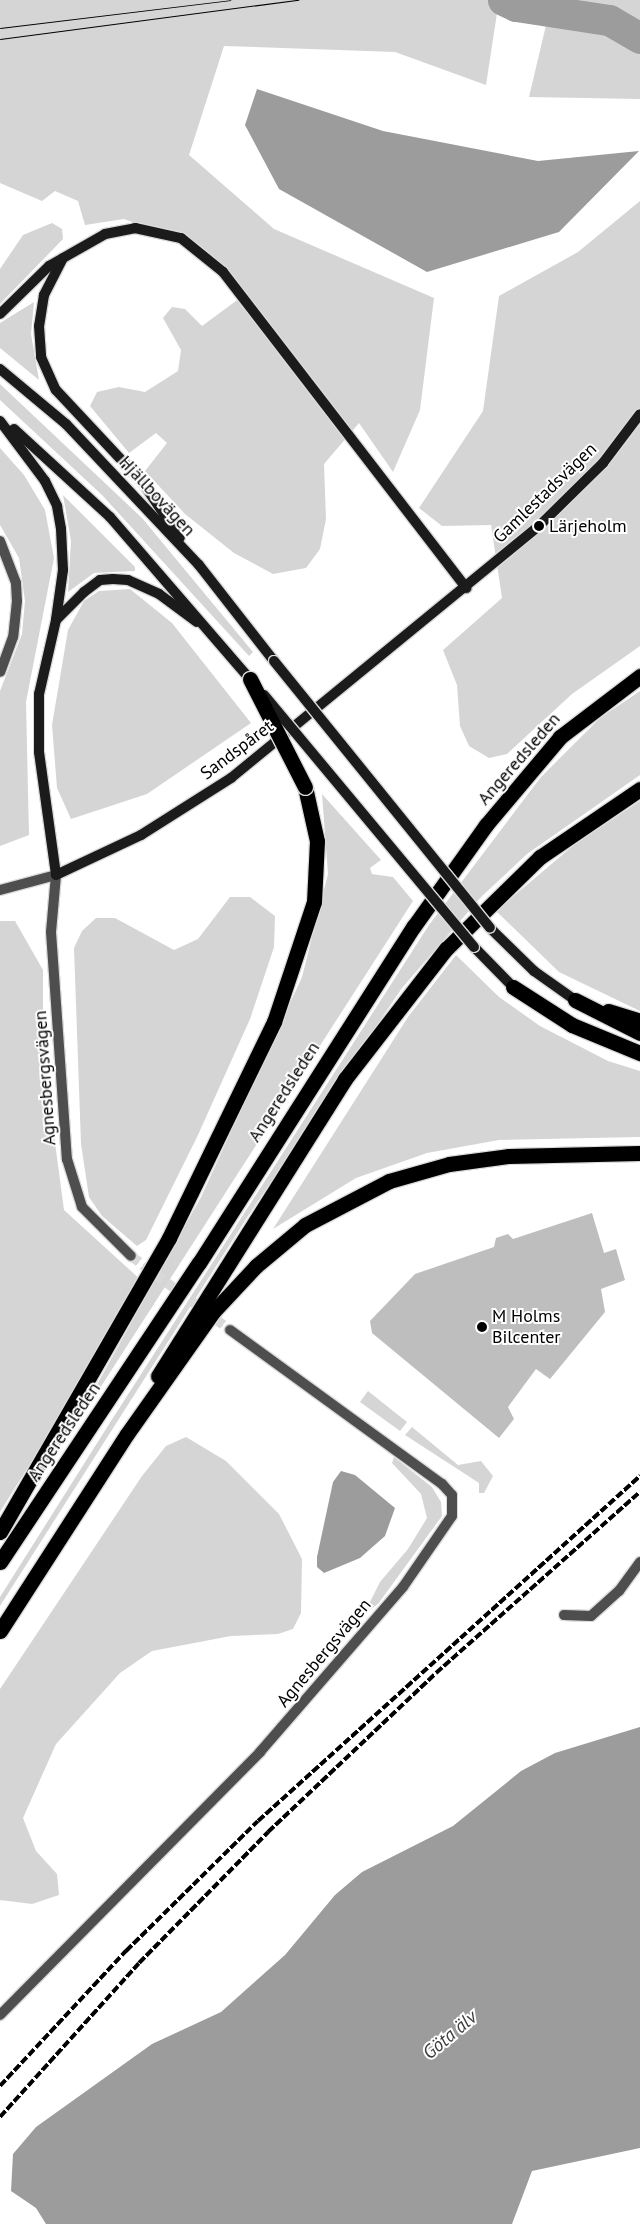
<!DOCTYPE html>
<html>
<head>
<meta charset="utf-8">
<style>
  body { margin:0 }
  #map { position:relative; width:640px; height:2224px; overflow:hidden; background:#fff; font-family:"PT Sans",sans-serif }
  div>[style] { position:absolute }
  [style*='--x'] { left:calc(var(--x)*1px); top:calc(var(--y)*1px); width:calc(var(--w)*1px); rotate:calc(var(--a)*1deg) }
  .green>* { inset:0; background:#d5d5d5 }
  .water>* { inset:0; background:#9c9c9c }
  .river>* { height:31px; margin:-15.5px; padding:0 15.5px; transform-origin:15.5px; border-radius:15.5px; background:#9c9c9c }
  .building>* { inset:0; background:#bebebe }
  .street-tunnel>* { height:10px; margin-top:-5px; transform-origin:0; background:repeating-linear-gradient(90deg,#d9d9d9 0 10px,transparent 0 15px) }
  .roads { filter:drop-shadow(1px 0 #dbdbdb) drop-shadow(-1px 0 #dbdbdb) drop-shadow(0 1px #dbdbdb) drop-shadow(0 -1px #dbdbdb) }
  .street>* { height:10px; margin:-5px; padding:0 5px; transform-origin:5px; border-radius:5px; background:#4e4e4e }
  .secondary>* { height:10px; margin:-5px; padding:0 5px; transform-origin:5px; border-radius:5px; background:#1b1b1b }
  .highway>* { height:15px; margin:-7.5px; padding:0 7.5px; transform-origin:7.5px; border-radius:7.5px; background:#000 }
  .tram>* { height:1px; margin:-0.5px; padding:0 0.5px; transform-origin:0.5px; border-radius:0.5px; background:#000 }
  .rail>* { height:4px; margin-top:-2px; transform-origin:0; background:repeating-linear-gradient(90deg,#000 0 8px,transparent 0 10.5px) }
  .bridges { filter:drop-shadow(1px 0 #dbdbdb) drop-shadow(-1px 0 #dbdbdb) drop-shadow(0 1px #dbdbdb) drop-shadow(0 -1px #dbdbdb) }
  .secondary-bridge>* { height:10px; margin:-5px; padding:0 5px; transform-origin:5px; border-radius:5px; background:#1b1b1b }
  .highway-bridge>* { height:15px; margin:-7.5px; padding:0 7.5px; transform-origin:7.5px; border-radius:7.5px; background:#000 }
  .dots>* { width:14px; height:14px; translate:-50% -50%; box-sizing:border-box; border:2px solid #fff; border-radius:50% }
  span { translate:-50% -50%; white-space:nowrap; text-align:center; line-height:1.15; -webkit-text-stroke:4px #fff; paint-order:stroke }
  .street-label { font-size:18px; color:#000 }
  .poi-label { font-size:18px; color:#000 }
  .left { translate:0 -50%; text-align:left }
  .water-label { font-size:19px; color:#3d3d3d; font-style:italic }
</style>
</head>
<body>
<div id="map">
  <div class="green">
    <div style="clip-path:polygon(0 0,499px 0,486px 85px,395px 52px,224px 46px,189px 155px,274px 229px,434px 298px,420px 410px,393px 472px,359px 423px,324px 464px,326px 519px,320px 549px,306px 568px,273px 574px,234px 553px,185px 514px,145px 471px,167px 443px,156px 433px,129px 453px,90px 406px,97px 392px,119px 387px,145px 392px,178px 371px,181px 350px,163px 318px,172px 307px,185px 309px,202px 326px,240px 298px,208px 257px,180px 239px,124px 219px,85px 225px,78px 201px,55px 191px,42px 201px,0 183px)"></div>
    <div style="clip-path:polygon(552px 0,640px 0,640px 99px,529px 97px)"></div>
    <div style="clip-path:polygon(640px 201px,640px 646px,572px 694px,507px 754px,489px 758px,469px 746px,460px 726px,457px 685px,443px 650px,502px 598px,491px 525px,442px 526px,419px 508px,483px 411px,499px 296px,578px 252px)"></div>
    <div style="clip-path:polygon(52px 223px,62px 229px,63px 239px,0 304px,0 269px,23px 235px)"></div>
    <div style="clip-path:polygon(34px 302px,31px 334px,39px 380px,0 348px,0 323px)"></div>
    <div style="clip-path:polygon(0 384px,142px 518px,253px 652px,249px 656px,102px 495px,0 400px)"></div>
    <div style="clip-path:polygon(0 448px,24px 475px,45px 510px,54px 558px,26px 702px,29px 835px,0 846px,0 691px,22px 634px,25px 601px,19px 558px,0 525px)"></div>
    <div style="clip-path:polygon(63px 495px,135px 567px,135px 571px,94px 573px,68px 592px,71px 541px)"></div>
    <div style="clip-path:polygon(130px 589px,172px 623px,251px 723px,147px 794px,71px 819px,57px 788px,52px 725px,68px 630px,84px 601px,99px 591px)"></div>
    <div style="clip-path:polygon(640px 691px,640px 775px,527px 854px,481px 897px,402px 988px,248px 1216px,0 1606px,0 1597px,111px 1421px,429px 925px,541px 777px,600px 718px)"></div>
    <div style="clip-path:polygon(322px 794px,381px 860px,370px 868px,372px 874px,393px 877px,413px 901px,64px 1444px,201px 1197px,302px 977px,328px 874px)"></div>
    <div style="clip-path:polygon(640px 801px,640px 1011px,559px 972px,496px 911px,574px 845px)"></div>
    <div style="clip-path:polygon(230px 897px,250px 897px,275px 916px,274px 947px,250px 1019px,198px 1135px,146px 1240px,137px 1246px,102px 1216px,89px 1197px,81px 1144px,74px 948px,82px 931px,96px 918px,115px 918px,174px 950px,198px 939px)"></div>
    <div style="clip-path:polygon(0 921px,15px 921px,43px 970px,43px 1053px,64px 1210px,143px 1282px,0 1512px)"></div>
    <div style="clip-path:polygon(456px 955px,499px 997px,540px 1026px,608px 1061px,640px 1071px,640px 1137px,499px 1140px,427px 1153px,356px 1178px,273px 1229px,408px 1017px)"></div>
    <div style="clip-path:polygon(368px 1391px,407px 1422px,400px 1431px,360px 1402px)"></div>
    <div style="clip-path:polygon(412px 1427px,458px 1465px,481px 1461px,493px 1476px,484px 1493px,479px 1493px,479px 1483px,405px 1435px)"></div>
    <div style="clip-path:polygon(186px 1437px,226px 1461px,279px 1514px,302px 1559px,301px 1613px,293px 1629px,278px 1634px,231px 1636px,152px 1651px,120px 1673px,56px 1744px,23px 1818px,36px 1851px,57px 1874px,59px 1895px,32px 1904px,0 1900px,0 1689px,142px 1476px,166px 1446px)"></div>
    <div style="clip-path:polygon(394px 1457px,432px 1487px,441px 1502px,442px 1516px,378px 1604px,364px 1614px,380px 1582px,408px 1549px,427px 1518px,421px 1494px,392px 1463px)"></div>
  </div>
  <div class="water">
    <div style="clip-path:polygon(257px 89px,383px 131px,538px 161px,639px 151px,559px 232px,427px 272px,279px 189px,245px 125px)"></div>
    <div style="clip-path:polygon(341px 1471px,355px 1475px,395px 1508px,385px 1536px,360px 1558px,324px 1573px,317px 1567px,317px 1557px,333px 1482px)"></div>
    <div style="clip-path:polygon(640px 1727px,640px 2148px,532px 2171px,512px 2224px,46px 2224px,36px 2208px,11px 2191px,13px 2154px,36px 2127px,152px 2044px,221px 2012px,285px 1955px,335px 1895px,362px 1872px,453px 1826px,521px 1771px,555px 1753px)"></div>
  </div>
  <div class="river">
    <div style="--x:503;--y:0;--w:14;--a:25"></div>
    <div style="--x:516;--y:6;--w:94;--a:8.6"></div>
    <div style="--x:609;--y:20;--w:36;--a:30"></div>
  </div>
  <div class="building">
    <div style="clip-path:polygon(592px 1213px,604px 1253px,616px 1249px,625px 1280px,601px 1289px,605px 1312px,550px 1379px,536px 1369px,508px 1407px,514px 1419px,499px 1438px,372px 1333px,370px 1321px,415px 1274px,494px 1247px,496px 1238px,508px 1234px,513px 1239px)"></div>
  </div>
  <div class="street-tunnel">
    <div style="--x:131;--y:1256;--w:124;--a:36.8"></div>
  </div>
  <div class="roads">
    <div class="street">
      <div style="--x:0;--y:541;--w:45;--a:69.1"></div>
      <div style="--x:16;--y:583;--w:18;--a:87"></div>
      <div style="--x:17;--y:601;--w:36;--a:96"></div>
      <div style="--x:13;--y:637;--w:37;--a:110"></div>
      <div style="--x:0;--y:890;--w:58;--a:-15"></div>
      <div style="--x:56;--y:875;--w:57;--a:95"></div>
      <div style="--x:51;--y:932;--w:228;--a:86"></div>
      <div style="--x:67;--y:1159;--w:50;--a:72.6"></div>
      <div style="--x:82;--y:1207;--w:69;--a:45"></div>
      <div style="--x:564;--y:1615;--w:27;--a:2"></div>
      <div style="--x:591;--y:1616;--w:38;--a:-42"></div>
      <div style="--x:619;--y:1591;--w:36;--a:-54"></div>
      <div style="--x:0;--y:2015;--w:370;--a:-45.3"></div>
      <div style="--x:260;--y:1752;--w:218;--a:-49.1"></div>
      <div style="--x:403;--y:1587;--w:86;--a:-55.4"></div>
      <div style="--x:452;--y:1516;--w:21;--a:-90"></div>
      <div style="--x:452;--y:1495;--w:15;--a:-132"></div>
      <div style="--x:442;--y:1484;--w:262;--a:-144"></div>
    </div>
    <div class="secondary">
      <div style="--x:63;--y:258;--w:42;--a:117.2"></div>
      <div style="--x:44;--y:295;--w:31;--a:99"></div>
      <div style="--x:39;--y:326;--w:31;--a:86"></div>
      <div style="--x:41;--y:357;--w:36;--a:66"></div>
      <div style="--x:56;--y:390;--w:127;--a:46.9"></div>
      <div style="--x:143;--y:483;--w:66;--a:56.1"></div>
      <div style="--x:0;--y:314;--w:69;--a:-44.4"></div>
      <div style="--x:49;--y:266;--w:64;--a:-29.7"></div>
      <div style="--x:105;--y:234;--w:31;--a:-11"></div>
      <div style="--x:135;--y:228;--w:47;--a:12.3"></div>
      <div style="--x:181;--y:238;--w:54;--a:39"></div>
      <div style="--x:223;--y:272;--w:399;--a:52.4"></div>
      <div style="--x:0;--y:369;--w:86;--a:39.8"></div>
      <div style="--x:66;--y:424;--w:194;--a:46.7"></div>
      <div style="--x:199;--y:565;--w:122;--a:52"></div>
      <div style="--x:0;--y:421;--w:75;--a:53.1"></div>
      <div style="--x:45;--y:481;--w:28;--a:64"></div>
      <div style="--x:57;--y:506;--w:23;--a:80"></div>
      <div style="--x:61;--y:529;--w:41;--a:87.2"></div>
      <div style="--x:63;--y:570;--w:50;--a:98"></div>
      <div style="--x:56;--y:620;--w:76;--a:102.9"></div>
      <div style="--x:39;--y:694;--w:58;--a:90"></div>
      <div style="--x:39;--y:752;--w:124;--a:82.1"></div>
      <div style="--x:56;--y:875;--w:94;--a:-25.2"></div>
      <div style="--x:141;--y:835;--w:107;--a:-32.3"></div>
      <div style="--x:231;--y:778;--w:398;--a:-39.3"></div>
      <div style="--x:539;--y:526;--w:90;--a:-44.5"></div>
      <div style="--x:603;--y:463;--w:61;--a:-52.9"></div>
      <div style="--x:14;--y:429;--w:130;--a:42.5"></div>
      <div style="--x:110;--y:517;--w:214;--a:49.2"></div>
      <div style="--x:56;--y:620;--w:40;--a:-45"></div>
      <div style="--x:84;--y:592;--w:20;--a:-37"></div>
      <div style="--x:100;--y:580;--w:13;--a:-4"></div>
      <div style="--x:113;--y:579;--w:15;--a:4"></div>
      <div style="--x:128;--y:580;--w:34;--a:24"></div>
      <div style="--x:159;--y:594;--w:47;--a:36.4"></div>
      <div style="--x:490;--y:928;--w:62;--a:44.3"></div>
      <div style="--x:534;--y:971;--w:50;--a:35.3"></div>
      <div style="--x:474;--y:947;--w:56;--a:45.7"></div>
    </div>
    <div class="highway">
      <div style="--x:513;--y:987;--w:70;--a:32.8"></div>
      <div style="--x:572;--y:1025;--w:74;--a:22.4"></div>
      <div style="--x:575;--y:1000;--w:73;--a:26.9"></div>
      <div style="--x:608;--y:1011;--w:34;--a:17"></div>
      <div style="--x:158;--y:1376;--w:351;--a:-57.8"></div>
      <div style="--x:345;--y:1079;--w:165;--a:-52.2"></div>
      <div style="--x:446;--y:949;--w:132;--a:-44.4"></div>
      <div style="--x:540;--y:857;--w:121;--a:-34.2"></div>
      <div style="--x:0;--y:1532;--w:339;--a:-60.1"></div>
      <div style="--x:169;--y:1238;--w:240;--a:-64.1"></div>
      <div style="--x:274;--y:1022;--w:126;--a:-71.6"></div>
      <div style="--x:314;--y:902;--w:61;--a:-87.2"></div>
      <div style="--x:317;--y:841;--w:55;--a:-102.5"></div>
      <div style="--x:0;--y:1562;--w:359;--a:-56.4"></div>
      <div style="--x:199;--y:1263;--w:400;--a:-57.5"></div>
      <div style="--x:414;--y:926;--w:124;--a:-54.5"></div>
      <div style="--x:486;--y:825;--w:115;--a:-49.9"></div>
      <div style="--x:560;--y:737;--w:101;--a:-37.3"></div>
      <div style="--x:0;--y:1631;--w:234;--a:-57.2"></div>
      <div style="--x:127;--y:1434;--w:149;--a:-54.8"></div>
      <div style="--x:213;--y:1312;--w:63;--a:-46.9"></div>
      <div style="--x:256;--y:1266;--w:64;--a:-39.9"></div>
      <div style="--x:305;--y:1225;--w:95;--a:-27.6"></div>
      <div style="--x:389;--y:1181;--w:62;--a:-15.8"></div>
      <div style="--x:449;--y:1164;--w:61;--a:-7.6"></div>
      <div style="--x:509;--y:1156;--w:131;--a:-1.3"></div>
    </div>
  </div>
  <div class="tram">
    <div style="--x:0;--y:28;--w:232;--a:-6.9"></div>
    <div style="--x:0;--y:39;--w:301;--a:-7.5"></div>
  </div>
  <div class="rail">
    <div style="--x:0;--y:2086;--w:185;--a:-47"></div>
    <div style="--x:126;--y:1951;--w:185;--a:-44.6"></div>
    <div style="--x:258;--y:1821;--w:515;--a:-42.09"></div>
    <div style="--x:0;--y:2117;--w:207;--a:-47.9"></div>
    <div style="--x:139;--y:1963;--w:184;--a:-45.4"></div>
    <div style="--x:268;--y:1832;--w:231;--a:-43.4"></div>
    <div style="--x:436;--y:1673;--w:273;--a:-41.6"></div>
  </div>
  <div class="bridges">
    <div class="secondary-bridge">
      <div style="--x:274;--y:661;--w:343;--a:51"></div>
      <div style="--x:264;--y:695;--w:328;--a:50.2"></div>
    </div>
    <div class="highway-bridge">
      <div style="--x:250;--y:679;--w:121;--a:63"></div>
    </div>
  </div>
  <div class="dots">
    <div style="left:539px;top:526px;background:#000"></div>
    <div style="left:482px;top:1327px;background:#000"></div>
  </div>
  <div class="street-label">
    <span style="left:545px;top:493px;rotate:-44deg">Gamlestadsvägen</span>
    <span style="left:157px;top:496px;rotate:47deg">Hjällbovägen</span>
    <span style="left:237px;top:750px;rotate:-37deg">Sandspåret</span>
    <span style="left:519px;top:759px;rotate:-49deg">Angeredsleden</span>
    <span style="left:45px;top:1078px;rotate:-94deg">Agnesbergsvägen</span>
    <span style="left:284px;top:1092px;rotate:-57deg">Angeredsleden</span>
    <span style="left:64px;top:1432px;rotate:-56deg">Angeredsleden</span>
    <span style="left:324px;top:1653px;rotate:-50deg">Agnesbergsvägen</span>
  </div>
  <div class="poi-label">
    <span class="left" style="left:549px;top:526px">Lärjeholm</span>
    <span class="left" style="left:492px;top:1327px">M Holms<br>Bilcenter</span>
  </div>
  <div class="water-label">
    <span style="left:450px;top:2035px;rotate:-40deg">Göta älv</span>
  </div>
</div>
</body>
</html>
